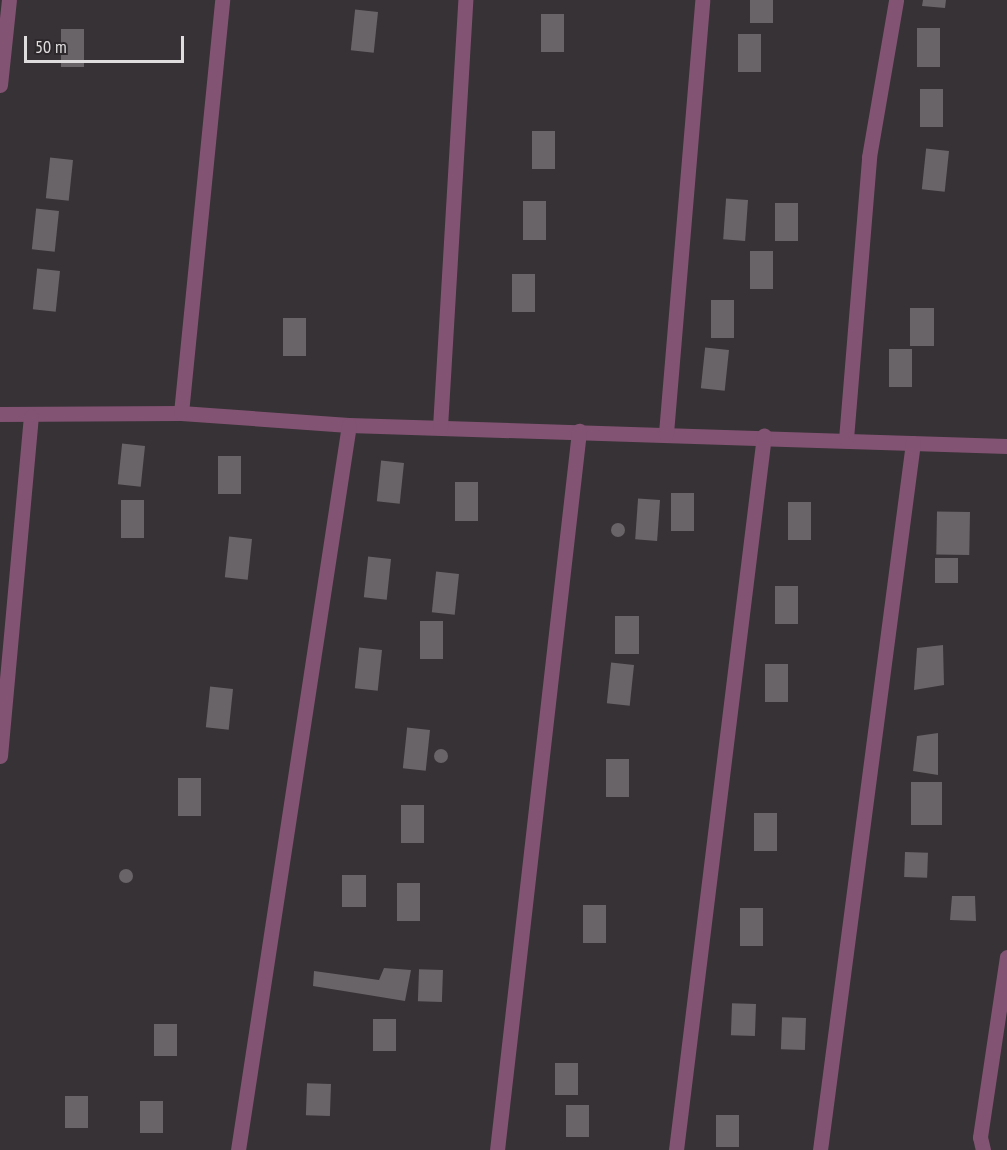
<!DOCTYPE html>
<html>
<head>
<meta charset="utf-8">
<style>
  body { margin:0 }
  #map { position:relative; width:1007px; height:1150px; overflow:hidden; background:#363235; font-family:"PT Sans Narrow",sans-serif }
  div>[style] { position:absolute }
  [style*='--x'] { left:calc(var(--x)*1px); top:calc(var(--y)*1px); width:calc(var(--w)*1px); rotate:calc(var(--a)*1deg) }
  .building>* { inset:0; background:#696467; transform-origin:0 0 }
  .round { border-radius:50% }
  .minor>* { height:15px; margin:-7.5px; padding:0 7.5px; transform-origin:7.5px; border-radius:7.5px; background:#825373 }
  span { translate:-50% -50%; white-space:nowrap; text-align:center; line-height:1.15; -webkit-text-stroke:4.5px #2c282b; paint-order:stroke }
  .scale { position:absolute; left:24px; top:36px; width:160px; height:27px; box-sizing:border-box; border:3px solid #e0dddf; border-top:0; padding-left:8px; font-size:18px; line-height:21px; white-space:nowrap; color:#e0dddf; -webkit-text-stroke:4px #2c282b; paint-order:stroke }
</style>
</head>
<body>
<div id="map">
  <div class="building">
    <div style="left:750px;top:0;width:23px;height:23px"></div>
    <div style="clip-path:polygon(923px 0,946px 0,945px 8px,922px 6px)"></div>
    <div style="left:378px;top:12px;width:41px;height:23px;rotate:96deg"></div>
    <div style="left:541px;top:14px;width:23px;height:38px"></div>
    <div style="left:917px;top:28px;width:23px;height:39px"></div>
    <div style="left:61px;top:29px;width:23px;height:38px"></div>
    <div style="left:738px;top:34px;width:23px;height:38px"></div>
    <div style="left:920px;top:89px;width:23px;height:38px"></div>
    <div style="left:532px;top:131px;width:23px;height:38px"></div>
    <div style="left:949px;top:151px;width:41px;height:23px;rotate:96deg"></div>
    <div style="left:73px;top:160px;width:41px;height:23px;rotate:96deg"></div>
    <div style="left:748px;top:200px;width:41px;height:22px;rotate:94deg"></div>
    <div style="left:523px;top:201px;width:23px;height:39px"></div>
    <div style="left:775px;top:203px;width:23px;height:38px"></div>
    <div style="left:59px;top:211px;width:41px;height:23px;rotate:96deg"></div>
    <div style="left:750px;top:251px;width:23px;height:38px"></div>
    <div style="left:60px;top:271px;width:41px;height:23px;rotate:96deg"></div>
    <div style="left:512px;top:274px;width:23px;height:38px"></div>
    <div style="left:711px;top:300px;width:23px;height:38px"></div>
    <div style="left:910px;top:308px;width:24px;height:38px"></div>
    <div style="left:283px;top:318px;width:23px;height:38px"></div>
    <div style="left:889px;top:349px;width:23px;height:38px"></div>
    <div style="left:729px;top:350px;width:41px;height:24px;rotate:96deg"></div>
    <div style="left:145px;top:446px;width:41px;height:23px;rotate:96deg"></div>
    <div style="left:218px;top:456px;width:23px;height:38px"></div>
    <div style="left:404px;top:463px;width:41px;height:23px;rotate:96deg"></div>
    <div style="left:455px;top:482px;width:23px;height:39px"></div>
    <div style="left:671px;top:493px;width:23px;height:38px"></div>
    <div style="left:121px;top:500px;width:23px;height:38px"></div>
    <div style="left:660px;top:500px;width:41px;height:22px;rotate:94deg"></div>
    <div style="left:788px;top:502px;width:23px;height:38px"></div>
    <div style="left:970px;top:512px;width:43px;height:33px;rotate:91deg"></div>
    <div class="round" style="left:611px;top:523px;width:14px;height:14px"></div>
    <div style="left:252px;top:539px;width:41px;height:23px;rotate:96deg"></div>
    <div style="left:935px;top:558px;width:23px;height:25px"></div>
    <div style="left:391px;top:559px;width:41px;height:23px;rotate:96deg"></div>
    <div style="left:459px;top:574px;width:41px;height:23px;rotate:96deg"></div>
    <div style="left:775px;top:586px;width:23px;height:38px"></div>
    <div style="left:615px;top:616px;width:24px;height:38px"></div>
    <div style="left:420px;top:621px;width:23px;height:38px"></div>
    <div style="clip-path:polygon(943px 645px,944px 685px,914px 690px,917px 648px)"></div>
    <div style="left:382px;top:650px;width:41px;height:23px;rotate:96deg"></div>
    <div style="left:765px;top:664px;width:23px;height:38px"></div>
    <div style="left:634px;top:665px;width:41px;height:23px;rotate:96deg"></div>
    <div style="left:233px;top:689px;width:41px;height:23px;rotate:96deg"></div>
    <div style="left:430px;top:730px;width:41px;height:23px;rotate:96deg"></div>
    <div style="clip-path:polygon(938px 733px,938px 775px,913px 771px,917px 736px)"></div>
    <div class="round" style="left:434px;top:749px;width:14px;height:14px"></div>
    <div style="left:606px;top:759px;width:23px;height:38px"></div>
    <div style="left:178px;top:778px;width:23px;height:38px"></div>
    <div style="left:911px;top:782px;width:31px;height:43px"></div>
    <div style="left:401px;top:805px;width:23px;height:38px"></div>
    <div style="left:754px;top:813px;width:23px;height:38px"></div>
    <div style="left:905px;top:852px;width:23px;height:25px;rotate:2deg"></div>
    <div class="round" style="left:119px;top:869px;width:14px;height:14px"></div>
    <div style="left:366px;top:875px;width:32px;height:24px;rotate:90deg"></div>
    <div style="left:397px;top:883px;width:23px;height:38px"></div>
    <div style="clip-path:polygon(952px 896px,975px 896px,976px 921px,950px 920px)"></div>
    <div style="left:583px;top:905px;width:23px;height:38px"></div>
    <div style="left:740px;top:908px;width:23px;height:38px"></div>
    <div style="clip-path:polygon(384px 968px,411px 970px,405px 1001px,313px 986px,314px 971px,379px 980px)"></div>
    <div style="left:443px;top:970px;width:32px;height:24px;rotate:92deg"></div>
    <div style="left:756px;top:1004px;width:32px;height:24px;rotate:92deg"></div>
    <div style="left:806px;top:1018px;width:32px;height:24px;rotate:92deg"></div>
    <div style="left:396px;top:1019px;width:32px;height:23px;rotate:90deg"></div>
    <div style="left:177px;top:1024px;width:32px;height:23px;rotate:90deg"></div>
    <div style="left:578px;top:1063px;width:32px;height:23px;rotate:90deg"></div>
    <div style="left:331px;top:1084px;width:32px;height:24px;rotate:92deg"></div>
    <div style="left:88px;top:1096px;width:32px;height:23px;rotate:90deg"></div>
    <div style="left:163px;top:1101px;width:32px;height:23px;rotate:90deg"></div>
    <div style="left:589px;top:1105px;width:32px;height:23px;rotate:90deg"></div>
    <div style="left:739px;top:1115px;width:32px;height:23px;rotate:90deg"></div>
  </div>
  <div class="minor">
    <div style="--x:0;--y:85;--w:85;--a:-84"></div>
    <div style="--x:181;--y:413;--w:415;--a:-84.3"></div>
    <div style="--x:0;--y:414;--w:181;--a:-0.3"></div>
    <div style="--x:181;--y:413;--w:168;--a:4.1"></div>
    <div style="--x:349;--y:425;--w:658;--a:1.83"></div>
    <div style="--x:440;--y:427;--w:428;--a:-86.6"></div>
    <div style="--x:666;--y:433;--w:434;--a:-85.2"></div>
    <div style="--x:846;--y:439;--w:283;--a:-85.3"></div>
    <div style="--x:869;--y:157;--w:159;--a:-80.2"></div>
    <div style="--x:0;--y:756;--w:341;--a:-84.8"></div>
    <div style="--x:238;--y:1150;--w:733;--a:-81.3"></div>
    <div style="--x:497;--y:1150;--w:724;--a:-83.49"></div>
    <div style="--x:676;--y:1150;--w:720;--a:-82.98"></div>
    <div style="--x:820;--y:1150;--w:713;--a:-82.51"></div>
    <div style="--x:983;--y:1150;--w:13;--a:-103"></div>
    <div style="--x:980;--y:1137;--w:182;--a:-81.5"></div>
  </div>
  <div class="scale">50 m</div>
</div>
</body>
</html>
